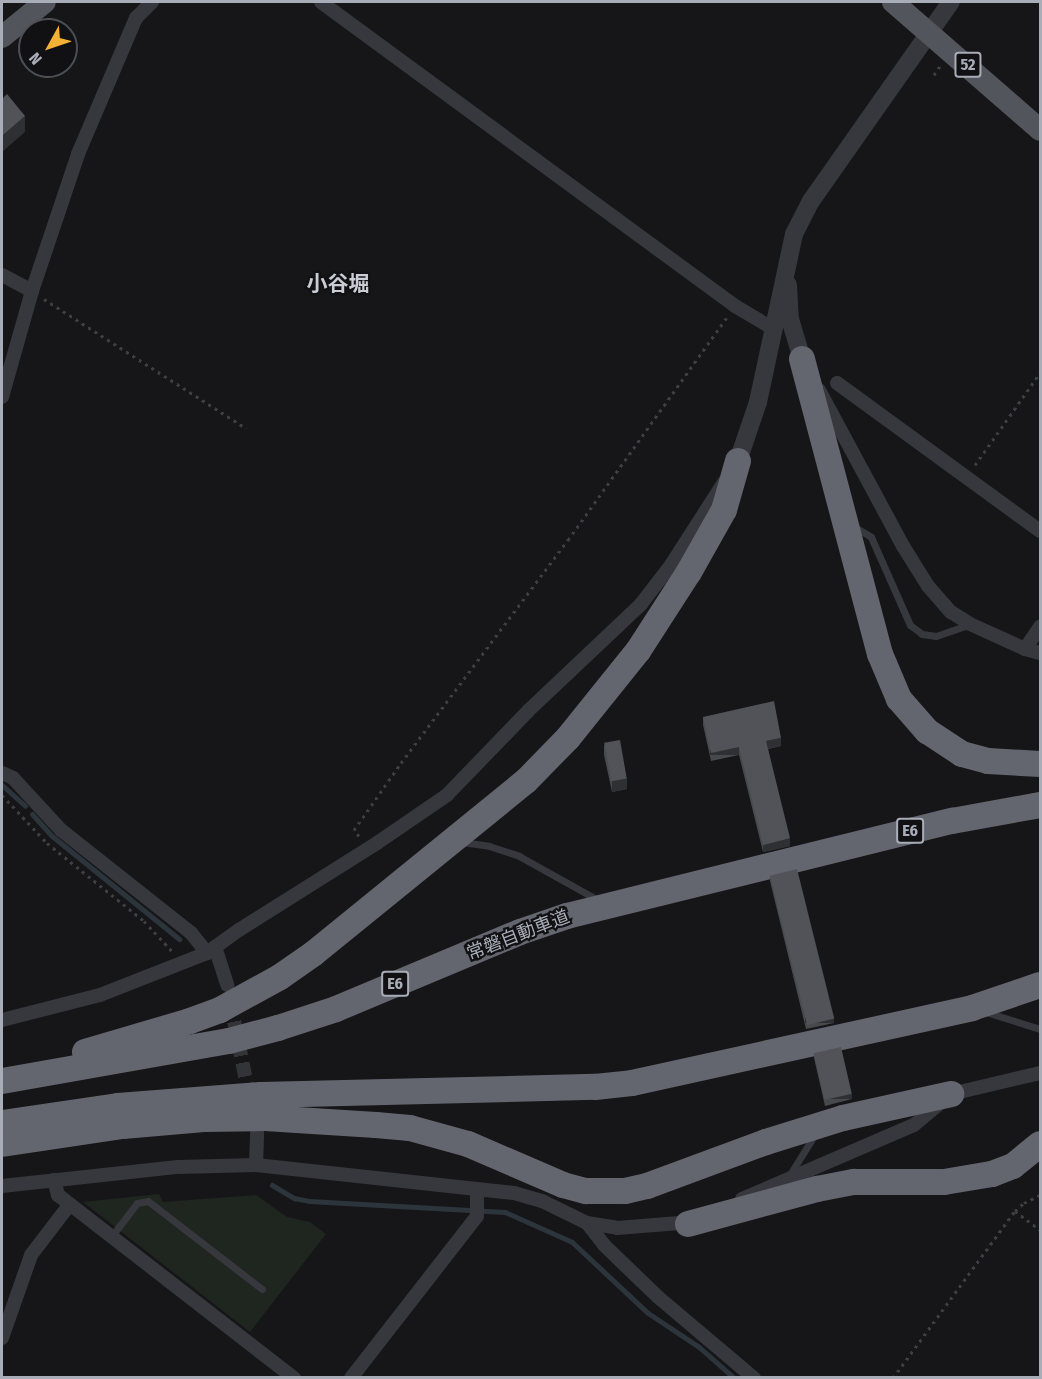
<!DOCTYPE html>
<html>
<head>
<meta charset="utf-8">
<style>
  body { margin:0 }
  #map { position:relative; width:1042px; height:1379px; overflow:hidden; background:#161618; font-family:"Fira Sans Condensed","Noto Sans JP",sans-serif }
  div>[style] { position:absolute }
  [style*='--x'] { left:calc(var(--x)*1px); top:calc(var(--y)*1px); width:calc(var(--w)*1px); rotate:calc(var(--a)*1deg) }
  .green>* { inset:0; background:#1e261f }
  .stream>* { height:5px; margin:-2.5px; padding:0 2.5px; transform-origin:2.5px; border-radius:2.5px; background:#2c353c }
  .minor-tunnel>* { height:14px; margin-top:-7px; transform-origin:0; background:repeating-linear-gradient(90deg,#333438 0 14px,transparent 0 21px) }
  .path>* { height:3px; margin-top:-1.5px; transform-origin:0; background:repeating-linear-gradient(90deg,#3d3f44 0 3px,transparent 0 7.5px) }
  .service>* { height:7px; margin:-3.5px; padding:0 3.5px; transform-origin:3.5px; border-radius:3.5px; background:#37383d }
  .minor>* { height:14px; margin:-7px; padding:0 7px; transform-origin:7px; border-radius:7px; background:#37383d }
  .tertiary>* { height:18px; margin:-9px; padding:0 9px; transform-origin:9px; border-radius:9px; background:#37383d }
  .primary>* { height:22px; margin:-11px; padding:0 11px; transform-origin:11px; border-radius:11px; background:#53555c }
  .motorway>* { height:26px; margin:-13px; padding:0 13px; transform-origin:13px; border-radius:13px; background:#63666e }
  .wall>* { inset:0; background:#47494d }
  .shaded-wall>* { inset:0; background:#2f3033; transform-origin:0 0 }
  .building>* { inset:0; background:#525359; transform-origin:0 0 }
  span { translate:-50% -50%; white-space:nowrap; text-align:center; line-height:1.15; -webkit-text-stroke:4.5px #111113; paint-order:stroke }
  .shield-label span { padding:2px 4px; background:#111113; border:2px solid; border-radius:4px; -webkit-text-stroke-width:0 }
  .shield-label { font-size:16px; color:#a8adb8; font-weight:700 }
  .street-label { font-size:18px; color:#a8adb8 }
  .quarter-label { font-size:21px; color:#c9ccd4; font-weight:700 }
  .frame { position:absolute; inset:0; border:3px solid #a8adb8; pointer-events:none }
  .north { position:absolute; left:18px; top:18px; width:60px; height:60px; box-sizing:border-box; background:#111113; border:2px solid #4d4f55; border-radius:50%; rotate:230deg; font-size:16px; font-weight:700; line-height:24px; text-align:center; color:#a8adb8 }
  .north::after { content:''; display:block; margin:auto; width:21px; height:27px; background:#f2b134; clip-path:polygon(50% 0,100% 100%,50% 72%,0 100%) }
</style>
</head>
<body>
<div id="map">
  <div class="green">
    <div style="clip-path:polygon(159px 1194px,163px 1202px,256px 1195px,287px 1217px,310px 1222px,326px 1234px,250px 1332px,83px 1202px)"></div>
  </div>
  <div class="stream">
    <div style="--x:2;--y:785;--w:31;--a:42"></div>
    <div style="--x:32;--y:814;--w:30;--a:48"></div>
    <div style="--x:52;--y:836;--w:164;--a:39"></div>
    <div style="--x:272;--y:1185;--w:26;--a:31"></div>
    <div style="--x:294;--y:1198;--w:15;--a:11"></div>
    <div style="--x:309;--y:1201;--w:196;--a:3.2"></div>
    <div style="--x:505;--y:1212;--w:73;--a:24.1"></div>
    <div style="--x:572;--y:1242;--w:104;--a:43.1"></div>
    <div style="--x:648;--y:1313;--w:61;--a:33.7"></div>
    <div style="--x:699;--y:1347;--w:47;--a:41.5"></div>
  </div>
  <div class="minor-tunnel">
    <div style="--x:230;--y:1001;--w:101;--a:78.6"></div>
  </div>
  <div class="path">
    <div style="--x:934;--y:75;--w:11;--a:-56"></div>
    <div style="--x:44;--y:299;--w:240;--a:32.6"></div>
    <div style="--x:975;--y:465;--w:113;--a:-54.8"></div>
    <div style="--x:2;--y:795;--w:66;--a:46.8"></div>
    <div style="--x:47;--y:843;--w:124;--a:38.8"></div>
    <div style="--x:144;--y:921;--w:41;--a:47"></div>
    <div style="--x:359;--y:836;--w:8;--a:-130"></div>
    <div style="--x:354;--y:830;--w:82;--a:-55"></div>
    <div style="--x:401;--y:763;--w:279;--a:-53.2"></div>
    <div style="--x:568;--y:540;--w:274;--a:-54.5"></div>
    <div style="--x:1015;--y:1211;--w:31;--a:37"></div>
    <div style="--x:893;--y:1378;--w:207;--a:-53.9"></div>
    <div style="--x:1015;--y:1211;--w:12;--a:-42"></div>
    <div style="--x:1024;--y:1203;--w:18;--a:-27"></div>
  </div>
  <div class="service">
    <div style="--x:853;--y:526;--w:21;--a:31"></div>
    <div style="--x:871;--y:537;--w:96;--a:66.1"></div>
    <div style="--x:910;--y:625;--w:15;--a:37"></div>
    <div style="--x:922;--y:634;--w:14;--a:8"></div>
    <div style="--x:936;--y:636;--w:34;--a:-19"></div>
    <div style="--x:462;--y:842;--w:27;--a:8"></div>
    <div style="--x:489;--y:846;--w:32;--a:18"></div>
    <div style="--x:519;--y:856;--w:93;--a:29.1"></div>
    <div style="--x:986;--y:1012;--w:57;--a:17.5"></div>
    <div style="--x:789;--y:1176;--w:49;--a:-58.2"></div>
    <div style="--x:111;--y:1237;--w:43;--a:-52.6"></div>
    <div style="--x:137;--y:1203;--w:11;--a:-10"></div>
    <div style="--x:148;--y:1201;--w:144;--a:37.7"></div>
  </div>
  <div class="minor">
    <div style="--x:321;--y:2;--w:514;--a:36.29"></div>
    <div style="--x:735;--y:306;--w:43;--a:30.7"></div>
    <div style="--x:2;--y:275;--w:34;--a:28"></div>
    <div style="--x:837;--y:383;--w:251;--a:36.1"></div>
    <div style="--x:819;--y:390;--w:177;--a:61.7"></div>
    <div style="--x:903;--y:546;--w:47;--a:58"></div>
    <div style="--x:928;--y:586;--w:35;--a:49"></div>
    <div style="--x:951;--y:612;--w:22;--a:32"></div>
    <div style="--x:970;--y:624;--w:60;--a:24.4"></div>
    <div style="--x:1025;--y:649;--w:16;--a:15"></div>
    <div style="--x:2;--y:397;--w:110;--a:-74.2"></div>
    <div style="--x:32;--y:291;--w:145;--a:-71.4"></div>
    <div style="--x:78;--y:154;--w:148;--a:-66.9"></div>
    <div style="--x:136;--y:18;--w:23;--a:-45"></div>
    <div style="--x:1025;--y:649;--w:27;--a:-56"></div>
    <div style="--x:2;--y:773;--w:12;--a:24"></div>
    <div style="--x:13;--y:778;--w:71;--a:47.3"></div>
    <div style="--x:61;--y:830;--w:166;--a:38.4"></div>
    <div style="--x:191;--y:933;--w:26;--a:51"></div>
    <div style="--x:215;--y:947;--w:40;--a:72"></div>
    <div style="--x:2;--y:1020;--w:101;--a:-14.3"></div>
    <div style="--x:100;--y:995;--w:115;--a:-21.4"></div>
    <div style="--x:207;--y:953;--w:39;--a:-36"></div>
    <div style="--x:239;--y:930;--w:163;--a:-32.2"></div>
    <div style="--x:377;--y:843;--w:85;--a:-34.4"></div>
    <div style="--x:447;--y:795;--w:117;--a:-46"></div>
    <div style="--x:528;--y:711;--w:156;--a:-43.4"></div>
    <div style="--x:641;--y:604;--w:49;--a:-52.4"></div>
    <div style="--x:671;--y:565;--w:100;--a:-57.3"></div>
    <div style="--x:256;--y:1165;--w:33;--a:-88"></div>
    <div style="--x:54;--y:1180;--w:16;--a:75"></div>
    <div style="--x:58;--y:1195;--w:299;--a:37.8"></div>
    <div style="--x:2;--y:1186;--w:177;--a:-6.2"></div>
    <div style="--x:178;--y:1167;--w:78;--a:-1.5"></div>
    <div style="--x:256;--y:1165;--w:260;--a:6.2"></div>
    <div style="--x:514;--y:1193;--w:29;--a:16"></div>
    <div style="--x:542;--y:1201;--w:50;--a:26.1"></div>
    <div style="--x:587;--y:1223;--w:30;--a:9"></div>
    <div style="--x:617;--y:1228;--w:75;--a:-4.6"></div>
    <div style="--x:742;--y:1199;--w:187;--a:-23.3"></div>
    <div style="--x:914;--y:1125;--w:48;--a:-40"></div>
    <div style="--x:951;--y:1094;--w:91;--a:-13.3"></div>
    <div style="--x:587;--y:1223;--w:28;--a:52"></div>
    <div style="--x:604;--y:1245;--w:75;--a:43.9"></div>
    <div style="--x:658;--y:1297;--w:126;--a:40.2"></div>
    <div style="--x:2;--y:1338;--w:88;--a:-70.7"></div>
    <div style="--x:31;--y:1255;--w:64;--a:-52.6"></div>
    <div style="--x:351;--y:1378;--w:205;--a:-52.1"></div>
    <div style="--x:477;--y:1216;--w:26;--a:-90"></div>
  </div>
  <div class="tertiary">
    <div style="--x:788;--y:285;--w:34;--a:87"></div>
    <div style="--x:790;--y:319;--w:42;--a:73.3"></div>
    <div style="--x:738;--y:461;--w:62;--a:-71.3"></div>
    <div style="--x:758;--y:402;--w:172;--a:-77.9"></div>
    <div style="--x:794;--y:234;--w:37;--a:-63"></div>
    <div style="--x:811;--y:201;--w:243;--a:-54.9"></div>
  </div>
  <div class="primary">
    <div style="--x:893;--y:2;--w:195;--a:41"></div>
    <div style="--x:2;--y:37;--w:55;--a:-39.1"></div>
  </div>
  <div class="motorway">
    <div style="--x:802;--y:359;--w:305;--a:75.2"></div>
    <div style="--x:880;--y:654;--w:49;--a:67.1"></div>
    <div style="--x:899;--y:699;--w:43;--a:48.8"></div>
    <div style="--x:927;--y:731;--w:42;--a:33.3"></div>
    <div style="--x:962;--y:754;--w:27;--a:15"></div>
    <div style="--x:988;--y:761;--w:52;--a:3.3"></div>
    <div style="--x:85;--y:1052;--w:109;--a:-16.4"></div>
    <div style="--x:190;--y:1021;--w:32;--a:-20"></div>
    <div style="--x:220;--y:1010;--w:68;--a:-28.8"></div>
    <div style="--x:280;--y:977;--w:40;--a:-34.9"></div>
    <div style="--x:313;--y:954;--w:274;--a:-39.1"></div>
    <div style="--x:526;--y:781;--w:60;--a:-45.7"></div>
    <div style="--x:568;--y:738;--w:112;--a:-51.2"></div>
    <div style="--x:638;--y:651;--w:94;--a:-57.2"></div>
    <div style="--x:689;--y:572;--w:71;--a:-60.6"></div>
    <div style="--x:724;--y:510;--w:51;--a:-74.1"></div>
    <div style="--x:2;--y:1081;--w:230;--a:-10"></div>
    <div style="--x:229;--y:1041;--w:51;--a:-14.9"></div>
    <div style="--x:278;--y:1028;--w:61;--a:-18.1"></div>
    <div style="--x:336;--y:1009;--w:199;--a:-22.7"></div>
    <div style="--x:520;--y:932;--w:50;--a:-18.8"></div>
    <div style="--x:567;--y:916;--w:397;--a:-13.9"></div>
    <div style="--x:952;--y:821;--w:89;--a:-10.3"></div>
    <div style="--x:2;--y:1123;--w:117;--a:-8.3"></div>
    <div style="--x:118;--y:1106;--w:143;--a:-4.4"></div>
    <div style="--x:261;--y:1095;--w:334;--a:-1.4"></div>
    <div style="--x:595;--y:1087;--w:37;--a:-6"></div>
    <div style="--x:632;--y:1083;--w:348;--a:-12.4"></div>
    <div style="--x:972;--y:1008;--w:72;--a:-18.7"></div>
    <div style="--x:2;--y:1144;--w:122;--a:-8.5"></div>
    <div style="--x:123;--y:1126;--w:81;--a:-4.9"></div>
    <div style="--x:204;--y:1119;--w:61;--a:-0.9"></div>
    <div style="--x:265;--y:1118;--w:111;--a:3.6"></div>
    <div style="--x:376;--y:1125;--w:34;--a:5"></div>
    <div style="--x:410;--y:1128;--w:60;--a:15.4"></div>
    <div style="--x:468;--y:1144;--w:103;--a:23.3"></div>
    <div style="--x:563;--y:1185;--w:24;--a:15"></div>
    <div style="--x:586;--y:1191;--w:39;--a:0"></div>
    <div style="--x:625;--y:1191;--w:23;--a:-13"></div>
    <div style="--x:647;--y:1186;--w:127;--a:-20.3"></div>
    <div style="--x:766;--y:1142;--w:81;--a:-17.3"></div>
    <div style="--x:843;--y:1118;--w:111;--a:-12.5"></div>
    <div style="--x:688;--y:1224;--w:134;--a:-15.2"></div>
    <div style="--x:817;--y:1189;--w:38;--a:-11"></div>
    <div style="--x:854;--y:1182;--w:90;--a:0"></div>
    <div style="--x:944;--y:1182;--w:49;--a:-9.5"></div>
    <div style="--x:992;--y:1174;--w:22;--a:-21"></div>
    <div style="--x:1013;--y:1166;--w:35;--a:-39"></div>
  </div>
  <div class="wall">
    <div style="clip-path:polygon(703px 717px,781px 746px,768px 749px,790px 846px,763px 852px,739px 755px,711px 761px,703px 725px)"></div>
    <div style="clip-path:polygon(604px 744px,627px 789px,612px 792px,604px 755px)"></div>
    <div style="clip-path:polygon(770px 876px,834px 1023px,806px 1029px,770px 881px)"></div>
    <div style="clip-path:polygon(814px 1053px,852px 1099px,825px 1106px,814px 1058px)"></div>
  </div>
  <div class="shaded-wall">
    <div style="clip-path:polygon(25px 116px,25px 132px,2px 152px,2px 136px)"></div>
    <div style="clip-path:polygon(781px 738px,781px 746px,766px 749px,766px 741px)"></div>
    <div style="left:739px;top:747px;width:8px;height:29px;rotate:90deg"></div>
    <div style="clip-path:polygon(627px 778px,627px 789px,612px 792px,612px 781px)"></div>
    <div style="clip-path:polygon(790px 838px,790px 846px,763px 852px,763px 845px)"></div>
    <div style="left:834px;top:1018px;width:5px;height:29px;rotate:90deg"></div>
    <div style="left:852px;top:1094px;width:5px;height:28px;rotate:90deg"></div>
  </div>
  <div class="building">
    <div style="clip-path:polygon(7px 94px,25px 116px,2px 136px,2px 99px)"></div>
    <div style="clip-path:polygon(774px 701px,781px 738px,766px 741px,790px 838px,763px 845px,739px 747px,711px 753px,703px 717px)"></div>
    <div style="left:620px;top:740px;width:39px;height:16px;rotate:80deg"></div>
    <div style="left:797px;top:869px;width:154px;height:28px;rotate:76deg"></div>
    <div style="left:841px;top:1047px;width:48px;height:28px;rotate:77deg"></div>
  </div>
  <div class="shield-label">
    <span style="left:968px;top:65px">52</span>
    <span style="left:910px;top:831px">E6</span>
    <span style="left:395px;top:984px">E6</span>
  </div>
  <div class="street-label">
    <span style="left:518px;top:935px;rotate:-21deg">常磐自動車道</span>
  </div>
  <div class="quarter-label">
    <span style="left:338px;top:284px">小谷堀</span>
  </div>
  <div class="frame"></div>
  <div class="north">N</div>
</div>
</body>
</html>
